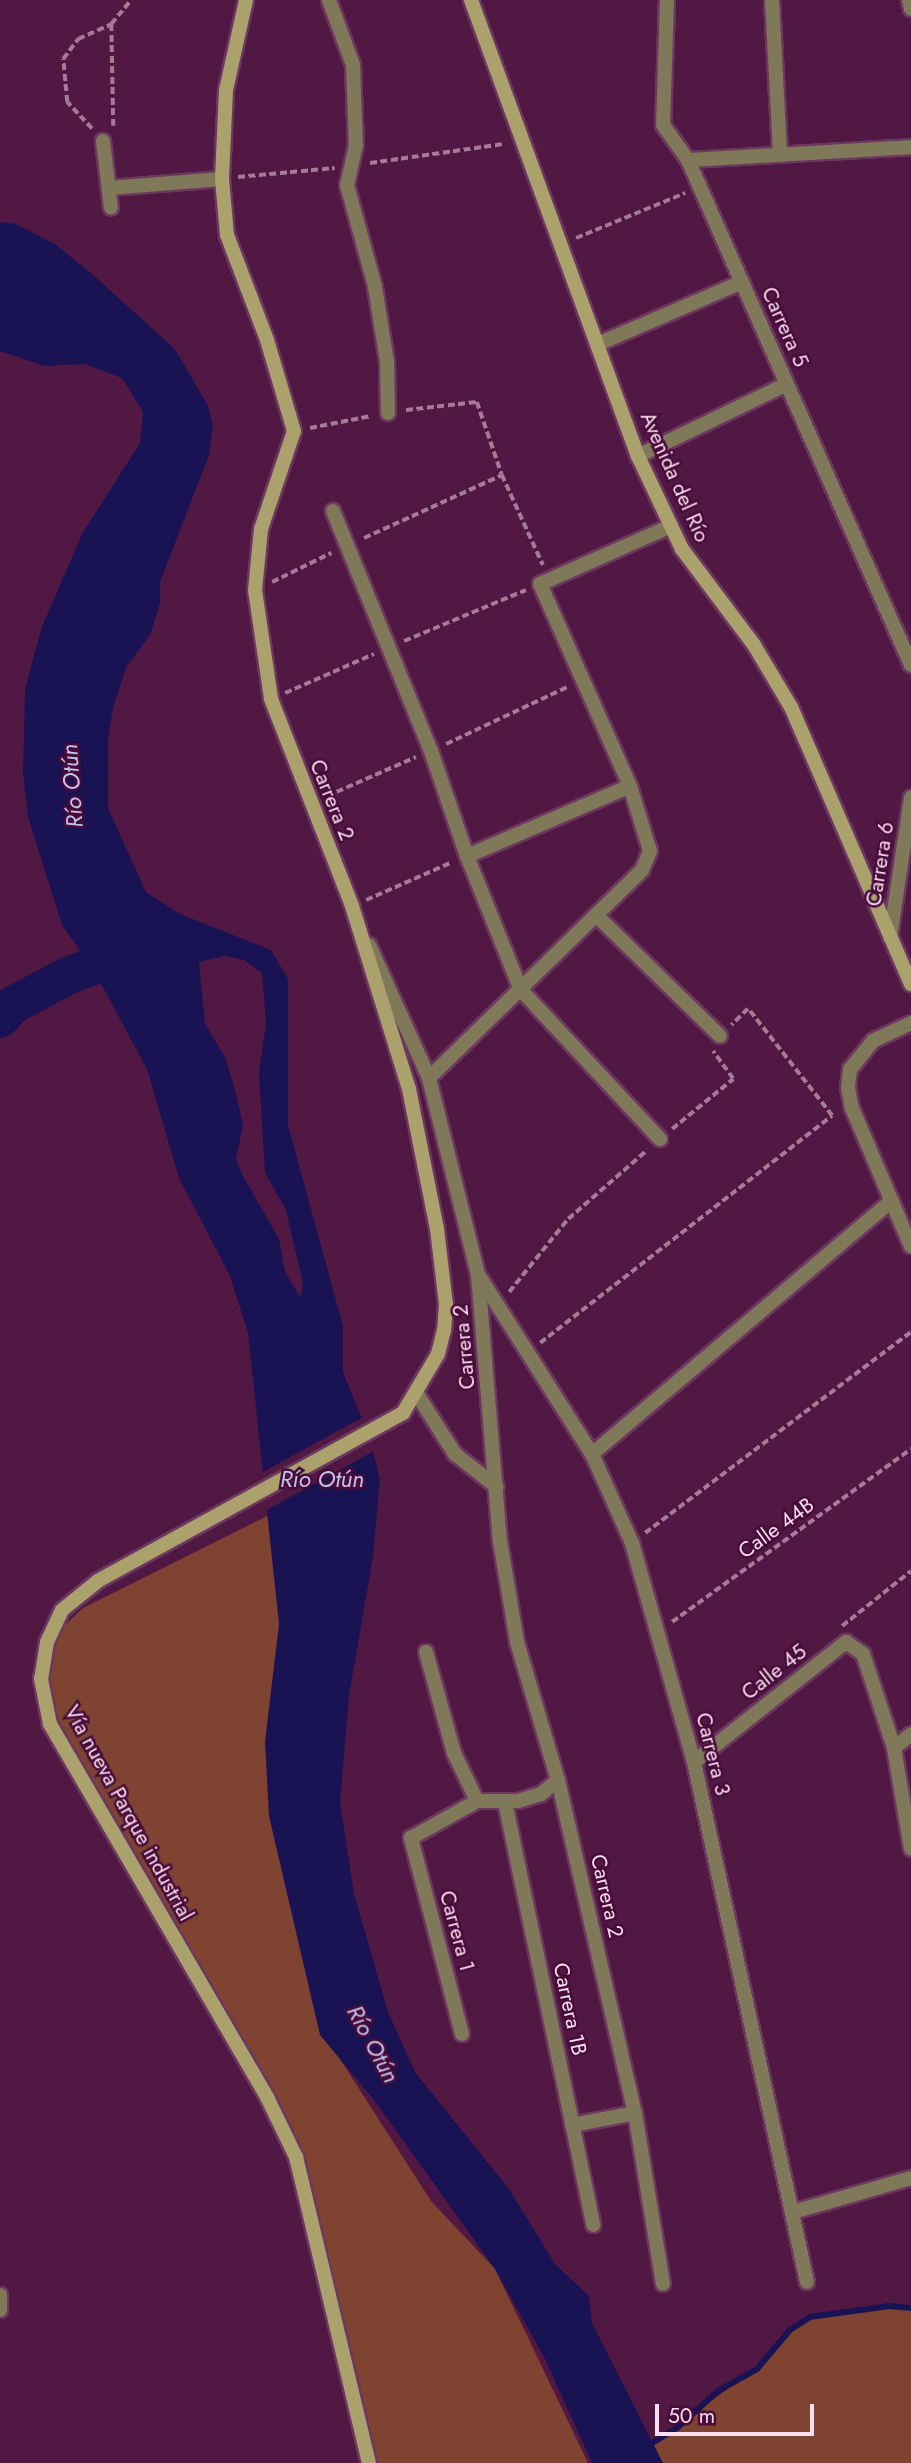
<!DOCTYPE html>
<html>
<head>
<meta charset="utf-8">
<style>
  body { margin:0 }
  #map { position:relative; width:911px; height:2463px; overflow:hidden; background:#521844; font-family:Jost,sans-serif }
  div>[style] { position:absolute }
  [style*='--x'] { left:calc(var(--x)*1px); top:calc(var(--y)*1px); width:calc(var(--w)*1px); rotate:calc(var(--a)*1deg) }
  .green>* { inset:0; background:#7e4431 }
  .water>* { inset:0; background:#191354 }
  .pier>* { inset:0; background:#521844 }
  .stream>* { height:6px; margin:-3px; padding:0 3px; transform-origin:3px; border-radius:3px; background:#191354 }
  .river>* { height:38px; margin:-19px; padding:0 19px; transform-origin:19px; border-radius:19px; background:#191354 }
  .path>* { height:3.5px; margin-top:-1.75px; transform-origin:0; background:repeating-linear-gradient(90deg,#a67a99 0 7px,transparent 0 10.5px) }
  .roads { filter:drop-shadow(2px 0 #6d3860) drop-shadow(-2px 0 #6d3860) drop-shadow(0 2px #6d3860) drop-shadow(0 -2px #6d3860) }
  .street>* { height:14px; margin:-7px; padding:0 7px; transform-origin:7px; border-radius:7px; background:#7f795a }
  .secondary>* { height:14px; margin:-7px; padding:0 7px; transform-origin:7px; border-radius:7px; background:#aaa16d }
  span { translate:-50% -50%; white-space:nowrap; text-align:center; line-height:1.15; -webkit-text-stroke:5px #470c39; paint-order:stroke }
  .street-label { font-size:21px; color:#fbddf0 }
  .water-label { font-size:23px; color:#c0c5ee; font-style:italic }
  .scale { position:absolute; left:655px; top:2404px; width:159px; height:32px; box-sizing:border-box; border:4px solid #fbddf0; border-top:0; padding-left:9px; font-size:21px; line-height:24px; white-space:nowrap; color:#fbddf0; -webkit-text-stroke:5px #470c39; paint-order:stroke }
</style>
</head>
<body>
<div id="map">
  <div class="green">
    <div style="clip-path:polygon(307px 1496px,283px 1877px,338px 2056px,431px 2201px,495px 2269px,588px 2463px,371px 2463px,296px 2157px,90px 1792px,42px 1695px,47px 1642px,83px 1608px)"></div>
    <div style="clip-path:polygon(889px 2306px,911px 2308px,911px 2463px,627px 2463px,748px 2374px,790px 2330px,822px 2315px)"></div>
  </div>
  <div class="water">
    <div style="clip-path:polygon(evenodd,0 222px,16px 224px,55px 244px,92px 274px,175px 349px,208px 406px,213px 426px,209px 455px,160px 582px,160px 603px,151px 633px,126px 668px,113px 708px,108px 739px,108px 808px,146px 892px,180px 914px,271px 950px,288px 979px,288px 1125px,343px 1326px,343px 1372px,370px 1438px,380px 1480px,373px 1556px,349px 1696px,340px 1802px,354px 1894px,388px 2012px,415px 2072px,509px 2189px,555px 2264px,589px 2296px,592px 2323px,663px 2463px,592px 2463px,545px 2359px,495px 2269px,374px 2100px,320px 2035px,269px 1816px,265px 1742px,279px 1624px,248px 1333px,230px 1276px,179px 1178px,147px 1069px,92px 967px,62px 925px,28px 817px,23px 773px,25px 690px,41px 629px,82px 534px,140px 443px,143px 412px,122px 378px,85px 364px,44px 366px,0 351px,0 222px,225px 956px,244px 960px,262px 973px,266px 1024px,259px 1072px,265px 1173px,286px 1210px,303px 1284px,300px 1297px,285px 1272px,279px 1239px,243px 1176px,236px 1159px,243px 1126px,236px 1093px,225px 1057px,205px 1024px,199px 962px,225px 956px)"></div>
  </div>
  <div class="pier">
    <div style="clip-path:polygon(365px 1416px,376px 1450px,265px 1511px,261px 1473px)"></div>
  </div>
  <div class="stream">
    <div style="--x:646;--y:2447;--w:36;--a:-32"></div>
    <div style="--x:677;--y:2428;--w:55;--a:-42.1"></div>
    <div style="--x:718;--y:2391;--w:45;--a:-29.4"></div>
    <div style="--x:757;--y:2369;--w:51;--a:-49.8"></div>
    <div style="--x:790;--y:2330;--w:24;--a:-33"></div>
    <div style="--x:810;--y:2317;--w:80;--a:-7.9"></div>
    <div style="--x:889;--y:2306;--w:22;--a:5"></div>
  </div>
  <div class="river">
    <div style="--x:0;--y:1019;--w:19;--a:-47"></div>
    <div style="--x:13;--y:1005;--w:61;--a:-28.2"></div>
    <div style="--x:67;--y:976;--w:66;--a:-20.4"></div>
  </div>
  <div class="path">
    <div style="--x:113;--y:126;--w:102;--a:-91.1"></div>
    <div style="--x:111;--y:24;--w:31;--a:-50"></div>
    <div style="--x:92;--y:129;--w:37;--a:-133"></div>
    <div style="--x:67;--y:102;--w:43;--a:-95.3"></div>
    <div style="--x:63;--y:59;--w:25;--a:-53"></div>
    <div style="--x:78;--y:39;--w:36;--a:-24"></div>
    <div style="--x:370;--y:163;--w:135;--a:-8.1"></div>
    <div style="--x:238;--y:177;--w:97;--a:-5.3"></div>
    <div style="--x:576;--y:238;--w:118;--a:-22.4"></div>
    <div style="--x:406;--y:410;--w:71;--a:-6.4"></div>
    <div style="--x:477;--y:402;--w:77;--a:71.1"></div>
    <div style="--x:502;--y:475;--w:99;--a:65.5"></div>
    <div style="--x:310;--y:428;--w:62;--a:-11.1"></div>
    <div style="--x:364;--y:538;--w:152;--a:-24.5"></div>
    <div style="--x:272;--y:582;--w:66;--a:-26.2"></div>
    <div style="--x:404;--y:641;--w:132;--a:-22.7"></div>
    <div style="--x:285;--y:693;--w:97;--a:-23.7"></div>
    <div style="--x:446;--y:744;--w:136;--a:-25.2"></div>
    <div style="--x:327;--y:796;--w:97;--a:-23.7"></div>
    <div style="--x:366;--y:900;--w:94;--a:-23.8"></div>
    <div style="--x:672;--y:1129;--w:79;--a:-39.3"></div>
    <div style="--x:733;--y:1079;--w:34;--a:-126"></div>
    <div style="--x:509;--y:1292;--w:94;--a:-51.1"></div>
    <div style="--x:568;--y:1219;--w:105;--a:-41.1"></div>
    <div style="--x:540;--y:1343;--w:370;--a:-37.9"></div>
    <div style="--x:832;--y:1116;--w:136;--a:-128.1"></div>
    <div style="--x:748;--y:1009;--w:23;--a:135"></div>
    <div style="--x:645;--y:1533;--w:333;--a:-37.1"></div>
    <div style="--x:672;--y:1622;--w:295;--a:-35.9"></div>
    <div style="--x:842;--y:1626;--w:88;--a:-38.6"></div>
  </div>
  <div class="roads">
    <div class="street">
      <div style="--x:329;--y:0;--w:69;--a:69.7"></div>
      <div style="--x:353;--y:65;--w:80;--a:87.9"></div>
      <div style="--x:356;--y:145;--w:41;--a:102.7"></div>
      <div style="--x:347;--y:185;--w:106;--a:74.6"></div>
      <div style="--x:375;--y:287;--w:76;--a:80.9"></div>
      <div style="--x:387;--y:362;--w:51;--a:88.9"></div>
      <div style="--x:667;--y:0;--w:125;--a:91.8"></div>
      <div style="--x:663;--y:125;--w:43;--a:54.5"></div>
      <div style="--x:688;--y:160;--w:552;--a:66.17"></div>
      <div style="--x:772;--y:0;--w:152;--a:87"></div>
      <div style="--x:909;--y:0;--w:9;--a:77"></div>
      <div style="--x:103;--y:141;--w:67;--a:83.2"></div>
      <div style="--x:688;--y:160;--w:223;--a:-3.3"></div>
      <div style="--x:109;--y:188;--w:113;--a:-4.6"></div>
      <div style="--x:598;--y:344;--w:157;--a:-23.3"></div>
      <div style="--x:638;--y:456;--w:165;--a:-25.8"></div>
      <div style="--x:333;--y:511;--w:259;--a:67.8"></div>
      <div style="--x:431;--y:751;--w:111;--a:71.1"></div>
      <div style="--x:467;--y:856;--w:144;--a:68.1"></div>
      <div style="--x:521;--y:990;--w:204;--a:47"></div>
      <div style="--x:467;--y:856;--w:177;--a:-23.2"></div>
      <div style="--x:596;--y:915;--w:173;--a:44.3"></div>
      <div style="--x:890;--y:937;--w:141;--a:-81.4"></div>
      <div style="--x:369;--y:945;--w:146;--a:65.7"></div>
      <div style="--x:429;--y:1078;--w:203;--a:76"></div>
      <div style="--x:478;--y:1275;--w:267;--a:85.3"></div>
      <div style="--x:500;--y:1541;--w:102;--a:80.4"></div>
      <div style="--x:517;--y:1642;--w:144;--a:73.5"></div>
      <div style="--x:558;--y:1780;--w:342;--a:77"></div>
      <div style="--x:635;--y:2113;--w:173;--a:80.7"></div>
      <div style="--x:911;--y:1023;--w:42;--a:154.7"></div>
      <div style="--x:873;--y:1041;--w:36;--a:129"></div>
      <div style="--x:850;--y:1069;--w:19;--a:96"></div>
      <div style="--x:848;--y:1088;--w:20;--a:79"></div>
      <div style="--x:852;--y:1108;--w:150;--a:66.9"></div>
      <div style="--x:429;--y:1078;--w:298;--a:-44.3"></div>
      <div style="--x:642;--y:870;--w:21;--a:-67"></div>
      <div style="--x:650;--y:851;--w:68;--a:-107.1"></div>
      <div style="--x:630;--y:786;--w:221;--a:-114"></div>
      <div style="--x:540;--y:584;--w:143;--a:-23.9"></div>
      <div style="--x:479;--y:1276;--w:211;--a:57.6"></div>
      <div style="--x:592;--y:1454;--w:98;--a:65.8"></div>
      <div style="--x:632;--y:1543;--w:228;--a:74.2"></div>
      <div style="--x:694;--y:1762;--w:532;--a:77.74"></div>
      <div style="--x:417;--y:1394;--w:71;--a:57.7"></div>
      <div style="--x:455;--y:1454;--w:53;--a:38.2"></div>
      <div style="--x:592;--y:1454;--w:392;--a:-40.2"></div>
      <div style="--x:426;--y:1652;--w:105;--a:74.5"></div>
      <div style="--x:454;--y:1753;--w:53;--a:64.4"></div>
      <div style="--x:894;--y:1748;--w:22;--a:-39"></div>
      <div style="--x:694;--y:1762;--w:194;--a:-38.3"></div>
      <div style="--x:846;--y:1642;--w:21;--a:35"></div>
      <div style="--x:863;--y:1654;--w:99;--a:71.7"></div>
      <div style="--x:894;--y:1748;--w:102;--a:80.4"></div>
      <div style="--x:505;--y:1802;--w:432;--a:78.2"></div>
      <div style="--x:462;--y:2034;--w:203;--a:-104.6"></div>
      <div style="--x:411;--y:1838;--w:76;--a:-29.3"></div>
      <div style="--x:477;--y:1801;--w:41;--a:0"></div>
      <div style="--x:518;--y:1801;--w:24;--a:-17"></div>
      <div style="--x:541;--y:1794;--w:22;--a:-39"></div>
      <div style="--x:572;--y:2125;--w:64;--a:-10.8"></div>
      <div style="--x:793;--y:2212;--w:123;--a:-16.1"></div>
      <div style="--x:0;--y:2295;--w:15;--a:90"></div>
    </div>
    <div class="secondary">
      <div style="--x:246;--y:0;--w:92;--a:102.5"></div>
      <div style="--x:226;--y:90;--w:89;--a:92.6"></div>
      <div style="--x:222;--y:179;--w:56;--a:84.9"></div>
      <div style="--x:227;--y:235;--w:112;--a:69.1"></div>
      <div style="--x:267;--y:340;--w:95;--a:73.5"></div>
      <div style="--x:294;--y:431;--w:103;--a:108.6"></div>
      <div style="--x:261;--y:529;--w:61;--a:95.6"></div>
      <div style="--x:255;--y:590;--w:110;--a:81.6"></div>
      <div style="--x:271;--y:699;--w:222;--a:68.6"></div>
      <div style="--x:352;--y:906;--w:192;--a:72.7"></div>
      <div style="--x:409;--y:1089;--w:143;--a:78.7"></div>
      <div style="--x:437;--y:1229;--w:76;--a:83.2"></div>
      <div style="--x:446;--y:1304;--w:26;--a:94"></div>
      <div style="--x:444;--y:1330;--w:25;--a:104"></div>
      <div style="--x:438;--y:1354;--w:69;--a:120.7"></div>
      <div style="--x:403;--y:1413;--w:348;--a:151.2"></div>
      <div style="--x:98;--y:1581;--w:46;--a:141.1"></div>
      <div style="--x:62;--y:1610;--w:35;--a:115"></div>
      <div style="--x:47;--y:1642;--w:37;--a:99"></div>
      <div style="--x:41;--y:1679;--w:46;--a:78.7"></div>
      <div style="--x:50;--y:1724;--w:432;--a:59.8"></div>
      <div style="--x:267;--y:2097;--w:67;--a:64.2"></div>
      <div style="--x:296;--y:2157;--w:315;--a:76.6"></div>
      <div style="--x:471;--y:0;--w:486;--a:69.9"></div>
      <div style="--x:638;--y:456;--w:103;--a:64.7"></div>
      <div style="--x:682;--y:549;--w:120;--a:53.1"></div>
      <div style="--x:754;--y:645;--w:72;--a:59.2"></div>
      <div style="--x:791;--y:707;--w:302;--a:66.6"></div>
    </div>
  </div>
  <div class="street-label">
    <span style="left:785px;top:327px;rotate:66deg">Carrera 5</span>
    <span style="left:675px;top:477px;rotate:66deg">Avenida del Río</span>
    <span style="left:332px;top:800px;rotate:68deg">Carrera 2</span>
    <span style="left:880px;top:864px;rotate:-81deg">Carrera 6</span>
    <span style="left:464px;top:1347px;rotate:-95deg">Carrera 2</span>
    <span style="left:776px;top:1528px;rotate:-36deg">Calle 44B</span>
    <span style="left:774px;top:1672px;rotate:-38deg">Calle 45</span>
    <span style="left:713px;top:1754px;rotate:76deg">Carrera 3</span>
    <span style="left:129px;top:1813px;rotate:61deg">Vía nueva Parque industrial</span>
    <span style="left:607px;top:1896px;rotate:77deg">Carrera 2</span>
    <span style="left:457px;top:1931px;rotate:75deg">Carrera 1</span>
    <span style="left:570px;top:2009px;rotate:78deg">Carrera 1B</span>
  </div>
  <div class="water-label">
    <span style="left:72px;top:786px;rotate:-94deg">Río Otún</span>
    <span style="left:322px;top:1479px">Río Otún</span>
    <span style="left:373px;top:2044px;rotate:62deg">Río Otún</span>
  </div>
  <div class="scale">50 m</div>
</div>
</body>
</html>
